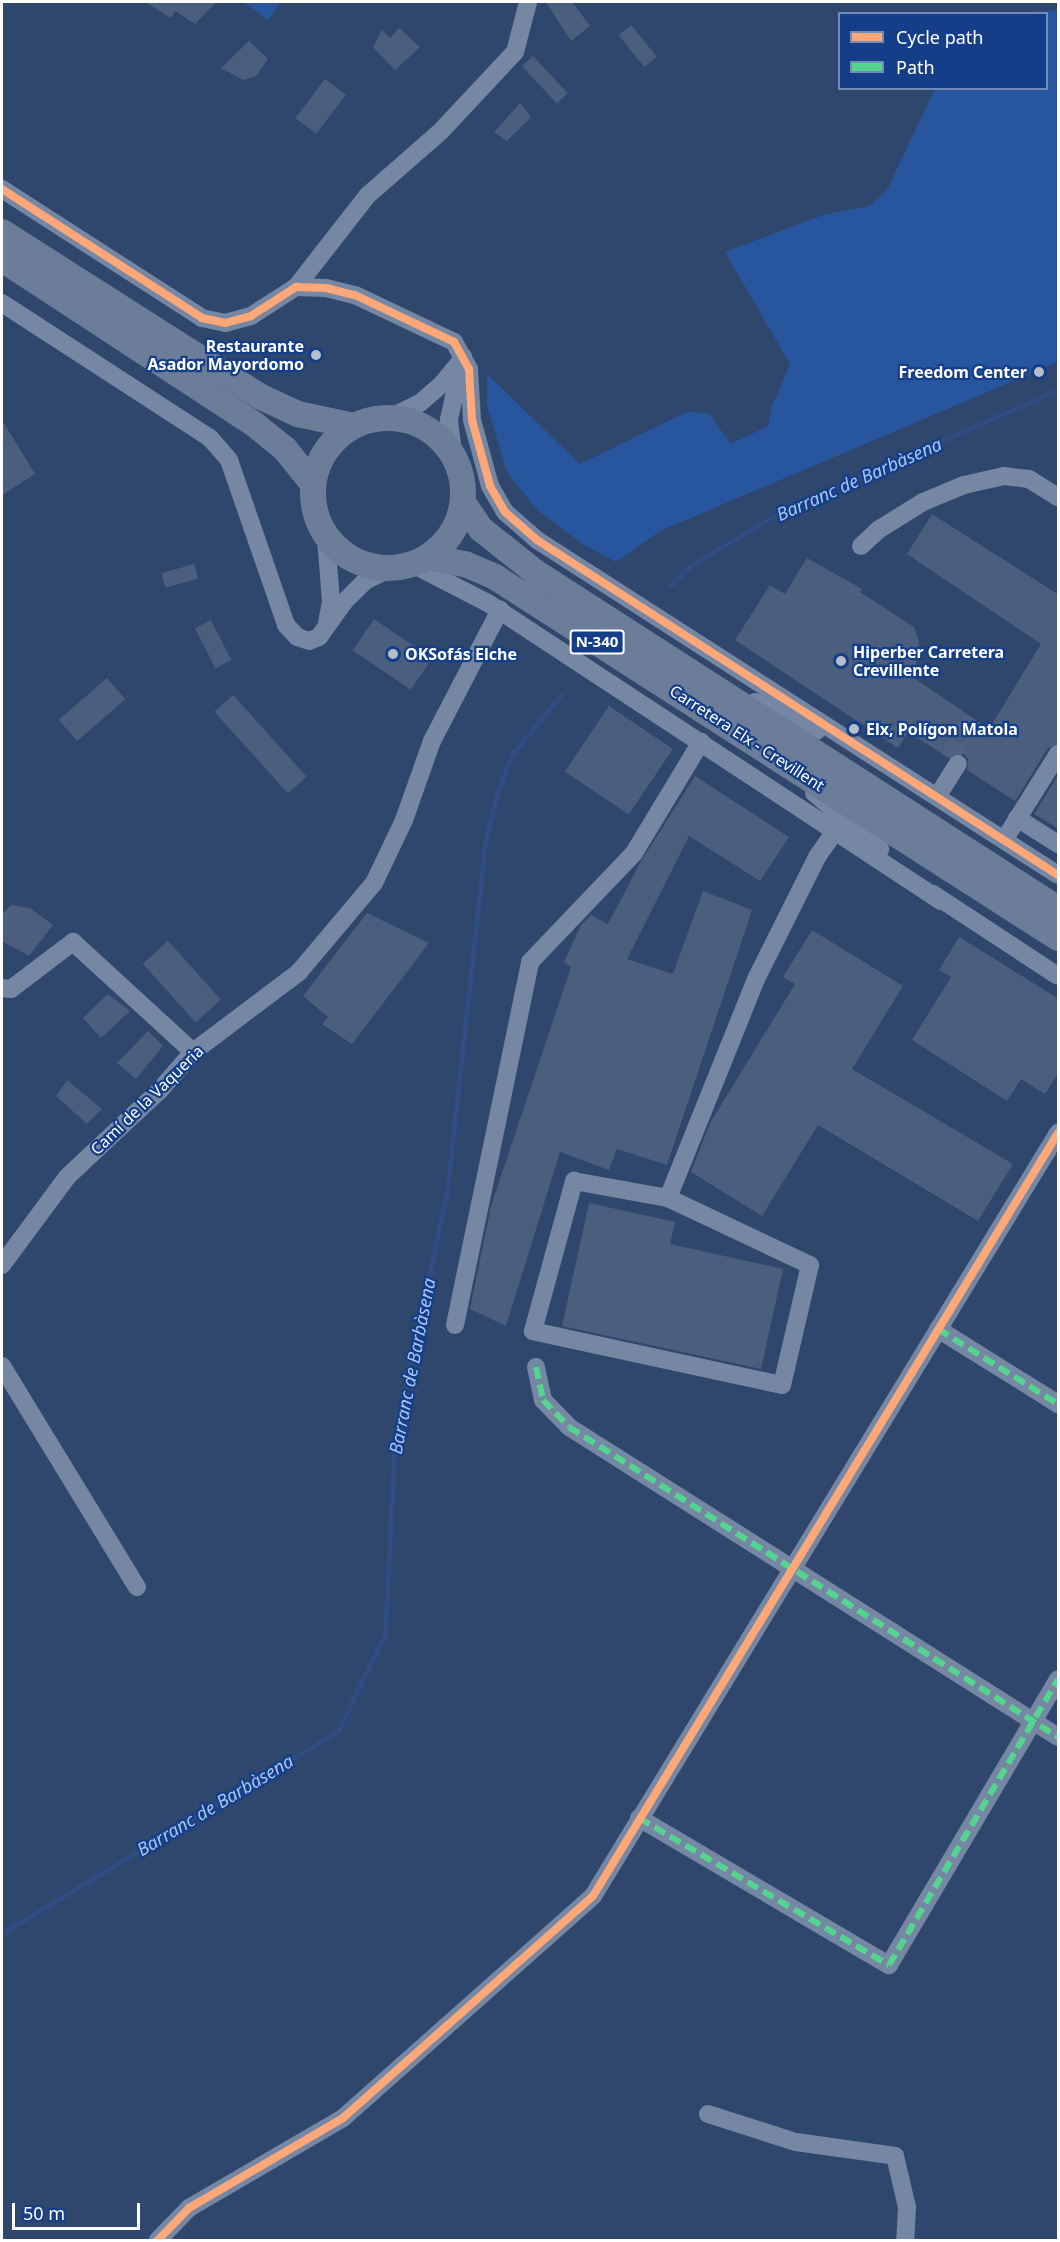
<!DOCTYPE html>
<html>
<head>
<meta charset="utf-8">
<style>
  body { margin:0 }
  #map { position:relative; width:1060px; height:2242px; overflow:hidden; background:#2f466d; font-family:"Noto Sans",sans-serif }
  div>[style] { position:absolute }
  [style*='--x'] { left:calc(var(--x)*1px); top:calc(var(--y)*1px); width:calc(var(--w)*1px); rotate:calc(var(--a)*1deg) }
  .green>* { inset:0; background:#27569f }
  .stream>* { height:5px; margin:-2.5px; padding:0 2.5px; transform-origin:2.5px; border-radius:2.5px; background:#2f4d83 }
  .building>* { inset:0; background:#4c5e7e; transform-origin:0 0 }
  .minor-tunnel>* { height:18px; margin-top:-9px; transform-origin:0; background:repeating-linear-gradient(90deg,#4e6283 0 18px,transparent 0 27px) }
  .minor>* { height:18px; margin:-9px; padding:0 9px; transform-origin:9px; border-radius:9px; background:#7687a3 }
  .highway>* { height:26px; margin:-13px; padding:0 13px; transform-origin:13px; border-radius:13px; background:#6c7d9a }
  .highway>.ring { margin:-13px; padding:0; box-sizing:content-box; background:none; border:26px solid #6c7d9a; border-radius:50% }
  .quiet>* { height:6px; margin-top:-3px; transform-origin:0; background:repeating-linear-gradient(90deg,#53d58f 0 12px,transparent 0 18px) }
  .cycleway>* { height:8px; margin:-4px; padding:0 4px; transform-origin:4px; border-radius:4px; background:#fea87a }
  .dots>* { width:16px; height:16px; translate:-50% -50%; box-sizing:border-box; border:3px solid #143f88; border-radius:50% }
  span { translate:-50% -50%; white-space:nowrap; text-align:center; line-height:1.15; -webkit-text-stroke:4.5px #143f88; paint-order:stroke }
  .shield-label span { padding:2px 4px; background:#143f88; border:2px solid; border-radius:4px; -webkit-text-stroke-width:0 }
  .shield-label { font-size:15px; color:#fff; font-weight:700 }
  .poi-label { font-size:16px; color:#fff; font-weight:700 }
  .right { translate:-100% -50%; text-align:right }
  .left { translate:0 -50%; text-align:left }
  .street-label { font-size:16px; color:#fff }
  .water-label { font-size:18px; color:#a6c5f6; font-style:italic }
  .frame { position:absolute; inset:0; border:3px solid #fff; pointer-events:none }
  .legend { position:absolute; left:838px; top:12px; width:210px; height:78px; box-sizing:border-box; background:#143f88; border:2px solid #728cb8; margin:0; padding:8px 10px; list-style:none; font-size:18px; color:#fff }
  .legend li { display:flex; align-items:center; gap:12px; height:30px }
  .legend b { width:30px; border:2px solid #728cb8 }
  .scale { position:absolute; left:12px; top:2203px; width:128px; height:27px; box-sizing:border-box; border:3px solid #fff; border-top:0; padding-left:8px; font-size:18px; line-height:21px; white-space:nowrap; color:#fff; -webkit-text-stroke:4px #143f88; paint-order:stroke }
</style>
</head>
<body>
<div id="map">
  <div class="green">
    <div style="clip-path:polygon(243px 2px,280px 2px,268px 20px)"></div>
    <div style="clip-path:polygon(1058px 10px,1058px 362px,660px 531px,616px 562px,581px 543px,538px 511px,507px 472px,487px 406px,487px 374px,580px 464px,689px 411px,709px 414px,731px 444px,768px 426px,772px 406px,790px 364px,725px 252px,823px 215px,869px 206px,887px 190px,935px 89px,1046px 88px,1046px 14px,1019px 13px)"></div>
  </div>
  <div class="stream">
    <div style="--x:670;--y:586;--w:32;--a:-44"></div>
    <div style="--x:693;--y:564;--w:106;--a:-30.7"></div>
    <div style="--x:784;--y:510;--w:299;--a:-23.7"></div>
    <div style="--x:2;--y:1933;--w:392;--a:-31"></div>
    <div style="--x:338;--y:1731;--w:108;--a:-64.1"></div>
    <div style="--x:385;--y:1634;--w:198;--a:-87.1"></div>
    <div style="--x:395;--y:1436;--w:249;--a:-78"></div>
    <div style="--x:447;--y:1192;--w:351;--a:-83.8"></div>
    <div style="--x:485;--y:843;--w:58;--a:-76"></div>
    <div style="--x:499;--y:787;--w:37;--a:-68"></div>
    <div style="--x:513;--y:753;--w:75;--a:-50.4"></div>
  </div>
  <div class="building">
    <div style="clip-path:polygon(145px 2px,216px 2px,195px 24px,175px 11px,171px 18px)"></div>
    <div style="clip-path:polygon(546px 2px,572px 2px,590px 26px,571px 41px)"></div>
    <div style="left:631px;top:25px;width:41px;height:16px;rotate:51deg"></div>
    <div style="clip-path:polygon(399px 28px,420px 47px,395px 70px,373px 47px,382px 30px,390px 38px)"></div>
    <div style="clip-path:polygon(249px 41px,268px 59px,256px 76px,243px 80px,221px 68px)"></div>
    <div style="left:533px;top:56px;width:51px;height:15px;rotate:47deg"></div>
    <div style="left:325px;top:79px;width:26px;height:49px;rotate:37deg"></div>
    <div style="clip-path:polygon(520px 103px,531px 117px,507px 141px,494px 132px)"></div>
    <div style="clip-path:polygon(2px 420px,35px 474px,2px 495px)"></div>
    <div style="clip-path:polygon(932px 514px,1059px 595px,1059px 743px,1048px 748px,1015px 801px,967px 770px,968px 759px,964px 754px,949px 758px,908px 732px,898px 748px,735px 640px,770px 585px,785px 594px,807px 558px,862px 589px,860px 592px,914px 627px,919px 641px,914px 678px,989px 729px,1041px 644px,907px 554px)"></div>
    <div style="left:194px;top:564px;width:15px;height:34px;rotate:74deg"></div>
    <div style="left:374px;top:619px;width:70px;height:38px;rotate:34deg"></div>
    <div style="left:211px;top:620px;width:45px;height:18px;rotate:63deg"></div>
    <div style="left:107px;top:678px;width:28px;height:64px;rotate:49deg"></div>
    <div style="left:233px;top:695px;width:110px;height:25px;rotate:48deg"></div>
    <div style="left:609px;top:706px;width:77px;height:79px;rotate:34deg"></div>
    <div style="clip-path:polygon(1059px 774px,1059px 829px,1034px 814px)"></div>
    <div style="clip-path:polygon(695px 776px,789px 837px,760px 881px,689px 836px,627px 959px,673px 974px,703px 891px,752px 910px,667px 1165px,617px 1149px,609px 1170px,560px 1152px,506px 1326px,470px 1309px,491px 1206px,571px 967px,564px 962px,581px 925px,591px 915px,608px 924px,640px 863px)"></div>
    <div style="clip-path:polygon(11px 905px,30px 908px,53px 925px,29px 956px,2px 941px,3px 913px)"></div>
    <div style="clip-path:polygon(367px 913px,429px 943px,352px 1044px,322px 1024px,328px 1017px,303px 996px)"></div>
    <div style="clip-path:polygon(812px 930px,903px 986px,852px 1069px,1013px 1164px,978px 1221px,818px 1125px,762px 1216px,691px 1172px,710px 1123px,795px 984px,783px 977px)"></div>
    <div style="clip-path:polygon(959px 937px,1059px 999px,1059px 1072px,1045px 1094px,1021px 1079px,1007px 1101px,912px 1040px,951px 977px,939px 970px)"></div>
    <div style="left:168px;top:941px;width:79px;height:34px;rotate:48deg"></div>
    <div style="clip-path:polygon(108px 994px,130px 1011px,101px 1038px,83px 1018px)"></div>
    <div style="clip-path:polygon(148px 1031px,163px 1046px,136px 1079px,117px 1063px)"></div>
    <div style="clip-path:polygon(67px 1080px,102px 1109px,87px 1124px,56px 1096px)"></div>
    <div style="clip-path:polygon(589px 1203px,675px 1222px,670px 1244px,783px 1269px,761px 1369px,562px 1326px)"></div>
  </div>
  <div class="minor-tunnel">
    <div style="--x:949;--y:758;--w:47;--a:-59"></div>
  </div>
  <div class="minor">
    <div style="--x:2;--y:189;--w:238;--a:32.8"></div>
    <div style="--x:202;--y:318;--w:24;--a:12"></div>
    <div style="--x:225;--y:323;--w:27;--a:-15"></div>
    <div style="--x:251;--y:316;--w:54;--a:-32.8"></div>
    <div style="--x:296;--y:287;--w:30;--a:2"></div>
    <div style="--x:326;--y:288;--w:30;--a:14"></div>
    <div style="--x:355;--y:295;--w:110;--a:25.4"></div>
    <div style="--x:454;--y:342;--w:31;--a:61"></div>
    <div style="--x:469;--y:369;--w:51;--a:86.6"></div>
    <div style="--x:472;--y:420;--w:68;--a:74.7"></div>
    <div style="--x:490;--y:486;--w:30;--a:60"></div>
    <div style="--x:505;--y:512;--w:43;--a:41.2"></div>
    <div style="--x:537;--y:540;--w:619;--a:32.74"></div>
    <div style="--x:296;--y:287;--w:117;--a:-52"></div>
    <div style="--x:368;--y:195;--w:97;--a:-41.2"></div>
    <div style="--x:441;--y:131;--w:108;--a:-46.9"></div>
    <div style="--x:515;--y:52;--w:52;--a:-75.4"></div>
    <div style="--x:2;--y:303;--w:248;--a:33"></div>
    <div style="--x:210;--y:438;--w:29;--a:49"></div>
    <div style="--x:229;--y:460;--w:175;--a:70.9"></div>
    <div style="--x:286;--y:625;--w:16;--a:47"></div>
    <div style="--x:297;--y:637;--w:13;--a:18"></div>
    <div style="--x:309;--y:641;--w:11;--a:-22"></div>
    <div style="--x:319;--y:637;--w:43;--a:-54.5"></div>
    <div style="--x:344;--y:602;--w:30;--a:-45"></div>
    <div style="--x:365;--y:581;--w:28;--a:-26"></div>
    <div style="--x:391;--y:417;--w:32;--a:-26"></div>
    <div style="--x:420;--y:403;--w:29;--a:-41"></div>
    <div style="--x:442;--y:384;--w:26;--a:-51"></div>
    <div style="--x:453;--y:453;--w:34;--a:-97"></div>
    <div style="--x:449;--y:419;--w:64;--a:-77.3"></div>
    <div style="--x:326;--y:537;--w:65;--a:85.6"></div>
    <div style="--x:331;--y:602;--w:20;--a:101"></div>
    <div style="--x:861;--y:546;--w:23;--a:-43"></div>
    <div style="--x:878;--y:530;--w:53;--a:-31.9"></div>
    <div style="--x:923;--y:502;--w:44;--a:-22.5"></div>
    <div style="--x:964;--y:485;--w:41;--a:-12.7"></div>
    <div style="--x:1004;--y:476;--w:25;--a:7"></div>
    <div style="--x:1029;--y:479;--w:34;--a:32"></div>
    <div style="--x:414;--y:565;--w:83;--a:27.2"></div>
    <div style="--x:488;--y:603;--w:542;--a:33.34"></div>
    <div style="--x:755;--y:702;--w:68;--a:25.1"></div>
    <div style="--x:814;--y:793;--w:87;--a:40.3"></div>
    <div style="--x:937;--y:797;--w:39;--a:-58"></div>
    <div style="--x:1017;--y:818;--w:49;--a:32.4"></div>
    <div style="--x:1004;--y:840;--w:102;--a:-57.9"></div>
    <div style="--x:933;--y:894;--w:149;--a:33.3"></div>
    <div style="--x:2;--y:988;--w:9;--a:6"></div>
    <div style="--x:11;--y:989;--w:78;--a:-37.2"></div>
    <div style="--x:73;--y:942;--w:163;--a:42.5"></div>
    <div style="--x:668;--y:1198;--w:157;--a:25.3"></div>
    <div style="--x:810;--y:1265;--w:123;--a:103.1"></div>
    <div style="--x:782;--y:1385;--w:255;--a:-167.8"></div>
    <div style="--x:533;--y:1331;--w:156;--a:-74.7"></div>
    <div style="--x:574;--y:1181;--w:96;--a:10.3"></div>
    <div style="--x:668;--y:1198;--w:236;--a:-68.1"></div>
    <div style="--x:756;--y:979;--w:136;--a:-63.4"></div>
    <div style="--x:817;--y:857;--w:32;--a:-55"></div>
    <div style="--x:2;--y:1265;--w:109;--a:-53.5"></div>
    <div style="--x:67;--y:1177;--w:127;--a:-43.1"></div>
    <div style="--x:160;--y:1090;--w:50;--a:-49"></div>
    <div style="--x:193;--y:1052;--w:133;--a:-37"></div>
    <div style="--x:299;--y:972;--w:116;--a:-49.9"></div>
    <div style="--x:374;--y:883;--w:70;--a:-64.5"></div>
    <div style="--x:404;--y:820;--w:84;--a:-70.5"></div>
    <div style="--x:432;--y:741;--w:148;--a:-62.6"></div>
    <div style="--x:455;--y:1325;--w:371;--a:-78.3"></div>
    <div style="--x:530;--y:962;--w:151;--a:-46.3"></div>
    <div style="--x:634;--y:853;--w:130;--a:-58.9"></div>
    <div style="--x:938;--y:1329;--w:142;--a:32"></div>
    <div style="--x:2;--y:1366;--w:259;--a:58.6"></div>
    <div style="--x:536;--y:1367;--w:34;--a:78"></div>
    <div style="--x:543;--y:1400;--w:37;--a:46"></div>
    <div style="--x:569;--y:1427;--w:579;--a:32.37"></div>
    <div style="--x:639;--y:1818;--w:290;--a:30.5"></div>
    <div style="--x:889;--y:1965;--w:332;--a:-59.4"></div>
    <div style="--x:708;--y:2114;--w:92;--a:17.7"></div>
    <div style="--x:796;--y:2142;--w:100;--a:8"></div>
    <div style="--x:895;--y:2156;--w:52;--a:76.8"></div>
    <div style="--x:907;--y:2207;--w:33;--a:93"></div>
    <div style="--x:158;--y:2240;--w:45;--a:-45.9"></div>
    <div style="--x:189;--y:2208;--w:178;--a:-30.3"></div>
    <div style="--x:343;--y:2118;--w:334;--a:-41.6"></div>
    <div style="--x:593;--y:1896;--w:894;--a:-58.64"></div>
  </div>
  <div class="highway">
    <div style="--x:2;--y:232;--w:307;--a:32.5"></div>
    <div style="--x:261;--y:397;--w:41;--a:24.7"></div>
    <div style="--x:298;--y:414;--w:57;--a:12.1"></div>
    <div style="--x:2;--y:259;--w:301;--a:33.2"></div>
    <div style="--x:254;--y:424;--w:40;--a:39"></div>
    <div style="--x:285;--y:449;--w:45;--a:51.3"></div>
    <div class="ring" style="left:313px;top:418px;width:124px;height:124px"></div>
    <div style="--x:464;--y:504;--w:30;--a:56"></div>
    <div style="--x:481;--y:529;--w:69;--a:38.5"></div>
    <div style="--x:535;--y:572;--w:622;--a:32.8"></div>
    <div style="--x:428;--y:557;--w:38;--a:11"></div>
    <div style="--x:465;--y:564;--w:33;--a:23"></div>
    <div style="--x:495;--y:577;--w:669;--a:32.67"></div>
  </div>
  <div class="quiet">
    <div style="--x:935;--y:1333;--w:5;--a:-53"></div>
    <div style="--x:938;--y:1329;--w:142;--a:32"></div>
    <div style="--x:536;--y:1367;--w:34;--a:78"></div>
    <div style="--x:543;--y:1400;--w:37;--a:46"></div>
    <div style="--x:569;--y:1427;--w:579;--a:32.37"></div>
    <div style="--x:639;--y:1818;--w:290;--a:30.5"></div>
    <div style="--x:889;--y:1965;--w:332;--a:-59.4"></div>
  </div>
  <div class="cycleway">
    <div style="--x:2;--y:189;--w:238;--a:32.8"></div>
    <div style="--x:202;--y:318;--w:24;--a:12"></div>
    <div style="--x:225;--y:323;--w:27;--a:-15"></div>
    <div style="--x:251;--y:316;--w:54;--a:-32.8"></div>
    <div style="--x:296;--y:287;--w:30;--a:2"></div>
    <div style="--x:326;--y:288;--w:30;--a:14"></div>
    <div style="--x:355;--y:295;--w:110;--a:25.4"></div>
    <div style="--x:454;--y:342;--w:31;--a:61"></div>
    <div style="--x:469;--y:369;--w:51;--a:86.6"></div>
    <div style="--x:472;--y:420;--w:68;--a:74.7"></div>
    <div style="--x:490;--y:486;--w:30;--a:60"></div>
    <div style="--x:505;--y:512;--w:43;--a:41.2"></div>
    <div style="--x:537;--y:540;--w:619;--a:32.74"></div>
    <div style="--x:158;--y:2240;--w:45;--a:-45.9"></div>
    <div style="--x:189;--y:2208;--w:178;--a:-30.3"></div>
    <div style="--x:343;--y:2118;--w:334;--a:-41.6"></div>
    <div style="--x:593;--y:1896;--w:894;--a:-58.64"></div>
  </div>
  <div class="dots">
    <div style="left:316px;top:355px;background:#b6becc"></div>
    <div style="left:1039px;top:372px;background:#b6becc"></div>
    <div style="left:393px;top:654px;background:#b6becc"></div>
    <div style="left:841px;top:661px;background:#b6becc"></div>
    <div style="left:854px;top:729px;background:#b6becc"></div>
  </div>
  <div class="shield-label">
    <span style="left:597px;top:642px">N-340</span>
  </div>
  <div class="poi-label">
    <span class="right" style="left:304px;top:355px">Restaurante<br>Asador Mayordomo</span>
    <span class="right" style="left:1027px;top:372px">Freedom Center</span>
    <span class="left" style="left:853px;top:661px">Hiperber Carretera<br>Crevillente</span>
    <span class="left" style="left:405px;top:654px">OKSofás Elche</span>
    <span class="left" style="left:866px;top:729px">Elx, Polígon Matola</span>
  </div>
  <div class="street-label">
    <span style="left:747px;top:738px;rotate:33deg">Carretera Elx - Crevillent</span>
    <span style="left:147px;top:1100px;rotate:-44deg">Camí de la Vaqueria</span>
  </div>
  <div class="water-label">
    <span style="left:859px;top:479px;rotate:-24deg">Barranc de Barbàsena</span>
    <span style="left:412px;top:1366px;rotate:-79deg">Barranc de Barbàsena</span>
    <span style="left:215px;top:1805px;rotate:-31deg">Barranc de Barbàsena</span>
  </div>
  <div class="frame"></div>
  <ul class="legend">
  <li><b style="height:8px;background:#fea87a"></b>Cycle path</li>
  <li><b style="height:8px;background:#53d58f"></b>Path</li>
  </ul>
  <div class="scale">50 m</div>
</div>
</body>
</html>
